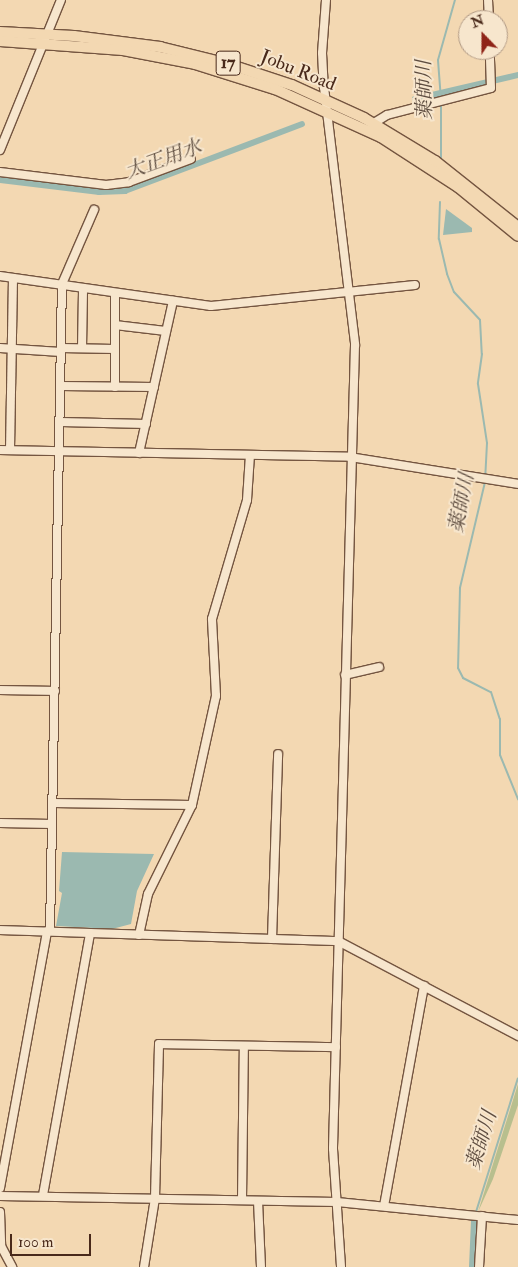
<!DOCTYPE html>
<html>
<head>
<meta charset="utf-8">
<style>
  body { margin:0 }
  #map { position:relative; width:518px; height:1267px; overflow:hidden; background:#f3d8b2; font-family:"IM FELL Double Pica","Noto Serif JP",serif }
  div>[style] { position:absolute }
  [style*='--x'] { left:calc(var(--x)*1px); top:calc(var(--y)*1px); width:calc(var(--w)*1px); rotate:calc(var(--a)*1deg) }
  .green>* { inset:0; background:#b8bf8e }
  .water>* { inset:0; background:#9bb9b0 }
  .stream>* { height:2px; margin:-1px; padding:0 1px; transform-origin:1px; border-radius:1px; background:#9bb9b0 }
  .canal>* { height:5.5px; margin:-2.75px; padding:0 2.75px; transform-origin:2.75px; border-radius:2.75px; background:#9bb9b0 }
  .river>* { height:10px; margin:-5px; padding:0 5px; transform-origin:5px; border-radius:5px; background:#9bb9b0 }
  .roads { filter:drop-shadow(1px 0 #745540) drop-shadow(-1px 0 #745540) drop-shadow(0 1px #745540) drop-shadow(0 -1px #745540) }
  .minor>* { height:8px; margin:-4px; padding:0 4px; transform-origin:4px; border-radius:4px; background:#f7e6cd }
  .highway>* { height:10px; margin:-5px; padding:0 5px; transform-origin:5px; border-radius:5px; background:#f3d8b2 }
  span { translate:-50% -50%; white-space:nowrap; text-align:center; line-height:1.15; -webkit-text-stroke:4px #f7e6cd; paint-order:stroke }
  .shield-label span { padding:1px 4px; background:#f7e6cd; border:1px solid; border-radius:4px; -webkit-text-stroke-width:0 }
  .shield-label { font-size:18px; color:#49291a; font-weight:700 }
  .street-label { font-size:19px; color:#49291a }
  .water-label { font-size:20px; color:#5e4d40; font-style:italic }
  .north { position:absolute; left:458px; top:10px; width:50px; height:50px; box-sizing:border-box; background:#f7e6cd; border:1px solid #b19a85; border-radius:50%; rotate:338deg; font-size:14px; font-weight:700; line-height:20px; text-align:center; color:#49291a }
  .north::after { content:''; display:block; margin:auto; width:18px; height:22px; background:#8f2418; clip-path:polygon(50% 0,100% 100%,50% 72%,0 100%) }
  .scale { position:absolute; left:10px; top:1234px; width:81px; height:22px; box-sizing:border-box; border:2px solid #49291a; border-top:0; padding-left:6px; font-size:15px; line-height:18px; white-space:nowrap; color:#49291a; -webkit-text-stroke:4px #f7e6cd; paint-order:stroke }
</style>
</head>
<body>
<div id="map">
  <div class="green">
    <div style="clip-path:polygon(518px 1084px,518px 1105px,493px 1179px,478px 1212px)"></div>
  </div>
  <div class="water">
    <div style="clip-path:polygon(446px 209px,472px 228px,472px 232px,443px 235px)"></div>
    <div style="clip-path:polygon(62px 852px,154px 854px,137px 891px,131px 924px,112px 929px,56px 926px,62px 893px,59px 891px)"></div>
  </div>
  <div class="stream">
    <div style="--x:441;--y:100;--w:40;--a:-94.3"></div>
    <div style="--x:438;--y:60;--w:62;--a:-74.2"></div>
    <div style="--x:441;--y:160;--w:56;--a:-90"></div>
    <div style="--x:440;--y:202;--w:37;--a:92"></div>
    <div style="--x:439;--y:239;--w:36;--a:77"></div>
    <div style="--x:447;--y:274;--w:19;--a:69"></div>
    <div style="--x:454;--y:292;--w:38;--a:47"></div>
    <div style="--x:480;--y:320;--w:34;--a:87"></div>
    <div style="--x:482;--y:354;--w:30;--a:98"></div>
    <div style="--x:478;--y:384;--w:60;--a:81.3"></div>
    <div style="--x:487;--y:443;--w:34;--a:93"></div>
    <div style="--x:485;--y:482;--w:109;--a:103.3"></div>
    <div style="--x:460;--y:588;--w:80;--a:91.4"></div>
    <div style="--x:458;--y:668;--w:11;--a:63"></div>
    <div style="--x:463;--y:678;--w:31;--a:27"></div>
    <div style="--x:491;--y:692;--w:28;--a:72"></div>
    <div style="--x:500;--y:719;--w:36;--a:90"></div>
    <div style="--x:500;--y:755;--w:48;--a:67.8"></div>
    <div style="--x:476;--y:1212;--w:140;--a:-72.6"></div>
  </div>
  <div class="canal">
    <div style="--x:415;--y:99;--w:106;--a:-13.1"></div>
    <div style="--x:0;--y:180;--w:100;--a:6.9"></div>
    <div style="--x:99;--y:192;--w:26;--a:-2"></div>
    <div style="--x:125;--y:191;--w:189;--a:-20.7"></div>
  </div>
  <div class="river">
    <div style="--x:474;--y:1267;--w:46;--a:-87.5"></div>
  </div>
  <div class="roads">
    <div class="minor">
      <div style="--x:326;--y:0;--w:53;--a:94.3"></div>
      <div style="--x:322;--y:53;--w:34;--a:87"></div>
      <div style="--x:324;--y:87;--w:260;--a:83.1"></div>
      <div style="--x:355;--y:345;--w:804;--a:91.57"></div>
      <div style="--x:333;--y:1149;--w:118;--a:86.1"></div>
      <div style="--x:488;--y:0;--w:20;--a:87"></div>
      <div style="--x:374;--y:123;--w:15;--a:-32"></div>
      <div style="--x:387;--y:115;--w:107;--a:-14.6"></div>
      <div style="--x:491;--y:88;--w:38;--a:-92"></div>
      <div style="--x:0;--y:150;--w:162;--a:-67.9"></div>
      <div style="--x:0;--y:172;--w:107;--a:7"></div>
      <div style="--x:106;--y:185;--w:23;--a:-7"></div>
      <div style="--x:129;--y:182;--w:66;--a:-20.4"></div>
      <div style="--x:0;--y:276;--w:213;--a:8.1"></div>
      <div style="--x:211;--y:306;--w:205;--a:-5.9"></div>
      <div style="--x:115;--y:293;--w:94;--a:90"></div>
      <div style="--x:115;--y:325;--w:51;--a:6.7"></div>
      <div style="--x:0;--y:348;--w:61;--a:3.8"></div>
      <div style="--x:61;--y:348;--w:54;--a:1.1"></div>
      <div style="--x:82;--y:348;--w:60;--a:-89"></div>
      <div style="--x:61;--y:386;--w:93;--a:0.6"></div>
      <div style="--x:61;--y:422;--w:85;--a:1.3"></div>
      <div style="--x:0;--y:450;--w:350;--a:1.1"></div>
      <div style="--x:350;--y:457;--w:170;--a:9.1"></div>
      <div style="--x:10;--y:450;--w:172;--a:-89"></div>
      <div style="--x:139;--y:453;--w:156;--a:-77.4"></div>
      <div style="--x:345;--y:675;--w:35;--a:-13"></div>
      <div style="--x:0;--y:690;--w:55;--a:1"></div>
      <div style="--x:53;--y:803;--w:139;--a:0.8"></div>
      <div style="--x:0;--y:823;--w:52;--a:1.1"></div>
      <div style="--x:0;--y:930;--w:338;--a:1.9"></div>
      <div style="--x:338;--y:941;--w:204;--a:27.8"></div>
      <div style="--x:50;--y:931;--w:647;--a:-88.94"></div>
      <div style="--x:62;--y:284;--w:81;--a:-66.6"></div>
      <div style="--x:139;--y:935;--w:42;--a:-77.6"></div>
      <div style="--x:148;--y:894;--w:99;--a:-63.7"></div>
      <div style="--x:192;--y:805;--w:112;--a:-77.6"></div>
      <div style="--x:216;--y:696;--w:77;--a:-93"></div>
      <div style="--x:212;--y:619;--w:124;--a:-73.6"></div>
      <div style="--x:247;--y:500;--w:45;--a:-86.2"></div>
      <div style="--x:272;--y:939;--w:185;--a:-88.1"></div>
      <div style="--x:0;--y:1188;--w:261;--a:-79.6"></div>
      <div style="--x:43;--y:1195;--w:266;--a:-79.8"></div>
      <div style="--x:0;--y:1196;--w:337;--a:1"></div>
      <div style="--x:337;--y:1202;--w:182;--a:5.7"></div>
      <div style="--x:242;--y:1200;--w:154;--a:-89.3"></div>
      <div style="--x:258;--y:1201;--w:66;--a:87.4"></div>
      <div style="--x:384;--y:1206;--w:224;--a:-79.7"></div>
      <div style="--x:0;--y:1212;--w:34;--a:88"></div>
      <div style="--x:1;--y:1246;--w:24;--a:62"></div>
      <div style="--x:144;--y:1267;--w:70;--a:-80.9"></div>
      <div style="--x:155;--y:1198;--w:154;--a:-88.5"></div>
      <div style="--x:159;--y:1044;--w:177;--a:1"></div>
      <div style="--x:479;--y:1267;--w:51;--a:-86.6"></div>
    </div>
    <div class="highway">
      <div style="--x:0;--y:32;--w:74;--a:3.1"></div>
      <div style="--x:74;--y:36;--w:87;--a:7.3"></div>
      <div style="--x:160;--y:47;--w:70;--a:14"></div>
      <div style="--x:228;--y:64;--w:67;--a:18.2"></div>
      <div style="--x:292;--y:85;--w:79;--a:24.6"></div>
      <div style="--x:364;--y:118;--w:83;--a:31.2"></div>
      <div style="--x:435;--y:161;--w:106;--a:38.5"></div>
      <div style="--x:0;--y:41;--w:123;--a:4.2"></div>
      <div style="--x:123;--y:50;--w:73;--a:11"></div>
      <div style="--x:195;--y:64;--w:84;--a:17.4"></div>
      <div style="--x:275;--y:89;--w:116;--a:24.4"></div>
      <div style="--x:381;--y:137;--w:92;--a:33"></div>
      <div style="--x:458;--y:187;--w:77;--a:39.2"></div>
    </div>
  </div>
  <div class="shield-label">
    <span style="left:228px;top:63px">17</span>
  </div>
  <div class="street-label">
    <span style="left:298px;top:71px;rotate:22deg">Jobu Road</span>
  </div>
  <div class="water-label">
    <span style="left:424px;top:90px;rotate:-91deg">薬師川</span>
    <span style="left:163px;top:159px;rotate:-20deg">大正用水</span>
    <span style="left:461px;top:503px;rotate:-79deg">薬師川</span>
    <span style="left:481px;top:1140px;rotate:-73deg">薬師川</span>
  </div>
  <div class="north">N</div>
  <div class="scale">100 m</div>
</div>
</body>
</html>
